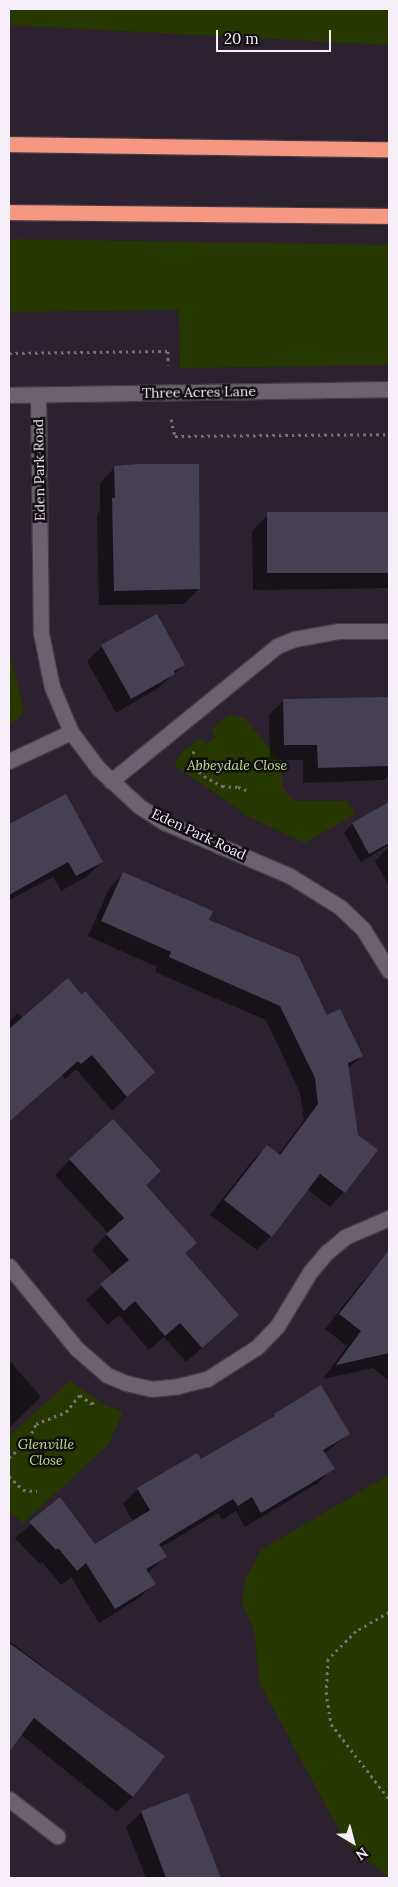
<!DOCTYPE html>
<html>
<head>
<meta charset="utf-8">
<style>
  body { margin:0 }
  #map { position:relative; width:398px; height:1887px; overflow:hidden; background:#2c212e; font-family:Lora,serif }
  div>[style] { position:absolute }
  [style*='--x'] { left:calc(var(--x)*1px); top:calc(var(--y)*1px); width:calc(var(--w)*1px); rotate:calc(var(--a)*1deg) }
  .green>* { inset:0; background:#263700 }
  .shadow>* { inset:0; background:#0007 }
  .building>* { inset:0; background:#464152; transform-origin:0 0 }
  .path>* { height:3px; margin-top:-1.5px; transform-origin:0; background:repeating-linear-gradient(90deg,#796f7a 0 2.5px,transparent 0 6.5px) }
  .roads { filter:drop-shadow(1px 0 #463c48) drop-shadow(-1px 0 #463c48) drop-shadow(0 1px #463c48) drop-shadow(0 -1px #463c48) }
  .street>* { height:15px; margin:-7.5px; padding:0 7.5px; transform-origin:7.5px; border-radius:7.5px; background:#6d6170 }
  .highway>* { height:15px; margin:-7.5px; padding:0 7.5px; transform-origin:7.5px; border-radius:7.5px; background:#f69782 }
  span { translate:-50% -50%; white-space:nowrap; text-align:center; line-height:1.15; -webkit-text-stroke:5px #110d12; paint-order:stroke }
  .street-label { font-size:14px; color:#f7eff8 }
  .park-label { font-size:14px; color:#bce082; font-style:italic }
  .frame { position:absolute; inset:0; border:10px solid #f7eff8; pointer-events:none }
  .north { position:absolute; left:328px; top:1817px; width:50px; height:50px; -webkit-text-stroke:4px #110d12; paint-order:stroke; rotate:143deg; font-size:14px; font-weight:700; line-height:20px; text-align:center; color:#f7eff8 }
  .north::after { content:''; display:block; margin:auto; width:18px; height:22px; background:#f7eff8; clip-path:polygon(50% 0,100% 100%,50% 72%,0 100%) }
  .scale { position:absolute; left:216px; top:30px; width:115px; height:22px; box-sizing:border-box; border:2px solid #f7eff8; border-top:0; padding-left:6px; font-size:15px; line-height:18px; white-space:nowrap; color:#f7eff8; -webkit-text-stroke:4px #110d12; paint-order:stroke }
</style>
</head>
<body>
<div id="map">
  <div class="green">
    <div style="clip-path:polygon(9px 9px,389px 9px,389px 45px,9px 25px)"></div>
    <div style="clip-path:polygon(9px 239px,389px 245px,389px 365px,180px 368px,179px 310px,9px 312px)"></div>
    <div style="clip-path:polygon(9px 650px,24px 710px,18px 719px,9px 724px)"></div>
    <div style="clip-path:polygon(229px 715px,245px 718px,282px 764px,282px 787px,294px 801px,347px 801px,355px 814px,305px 843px,249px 817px,174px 765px,182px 752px,201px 738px,206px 744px,216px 737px,211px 730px)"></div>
    <div style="clip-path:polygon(70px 1381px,103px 1404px,123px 1412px,108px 1445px,23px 1523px,9px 1511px,9px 1436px)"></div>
    <div style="clip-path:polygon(389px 1475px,389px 1878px,345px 1841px,260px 1684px,254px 1630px,242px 1603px,245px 1580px,261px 1550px)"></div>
  </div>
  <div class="shadow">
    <div style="clip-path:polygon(115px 467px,199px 589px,184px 604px,99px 605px,97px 514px,100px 511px,100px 483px)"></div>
    <div style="clip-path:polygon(389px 514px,389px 588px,253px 590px,252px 531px,267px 516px)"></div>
    <div style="clip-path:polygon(157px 616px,184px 665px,158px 688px,116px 713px,87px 661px,102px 646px)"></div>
    <div style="clip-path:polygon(389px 699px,389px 775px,384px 780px,303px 783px,303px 760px,270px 760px,269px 715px,284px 700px)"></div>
    <div style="clip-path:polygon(65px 795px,102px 862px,86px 877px,61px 891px,53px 877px,9px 900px,9px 825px)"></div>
    <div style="clip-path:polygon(382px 808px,389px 820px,389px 845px,361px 862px,344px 833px,352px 824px)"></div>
    <div style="clip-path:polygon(389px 847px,389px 886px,375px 861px)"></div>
    <div style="clip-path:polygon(123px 874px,208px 921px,326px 1017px,361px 1056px,348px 1069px,344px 1192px,330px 1207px,307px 1189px,271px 1236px,257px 1250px,210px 1215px,252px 1161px,267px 1146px,278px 1155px,304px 1120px,300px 1093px,266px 1020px,155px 972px,157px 967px,88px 936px,109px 889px)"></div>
    <div style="clip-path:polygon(18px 1013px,23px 1018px,154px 1072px,112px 1111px,76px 1069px,65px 1079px,62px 1075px,9px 1122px,9px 1021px)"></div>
    <div style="clip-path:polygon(70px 1160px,145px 1185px,196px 1243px,184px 1254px,238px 1315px,186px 1362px,164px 1337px,149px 1350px,119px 1315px,108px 1325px,86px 1300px,114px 1275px,92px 1250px,108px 1233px,55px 1175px)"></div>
    <div style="clip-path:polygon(376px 1268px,389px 1278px,389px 1381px,373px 1368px,323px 1379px,347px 1346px,325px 1329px,361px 1283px)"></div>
    <div style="clip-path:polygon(9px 1360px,41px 1397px,9px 1428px)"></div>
    <div style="clip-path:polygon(275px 1415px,348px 1434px,324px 1454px,333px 1468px,318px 1483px,245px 1527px,236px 1511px,222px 1520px,218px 1513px,160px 1548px,165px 1557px,148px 1573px,154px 1583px,139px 1598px,99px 1623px,71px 1577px,61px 1585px,42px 1562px,40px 1564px,15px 1538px,60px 1499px,94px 1546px,133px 1522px,123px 1504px,138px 1489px,201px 1461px,270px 1420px)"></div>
    <div style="clip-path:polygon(9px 1641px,163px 1756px,132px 1797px,117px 1812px,20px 1734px,9px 1745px)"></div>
    <div style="clip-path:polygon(187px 1794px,219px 1878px,146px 1878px,126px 1827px,142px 1812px)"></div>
  </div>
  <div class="building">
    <div style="clip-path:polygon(138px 464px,199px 464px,200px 589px,114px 591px,112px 498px,115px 498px,114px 466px)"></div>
    <div style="left:389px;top:512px;width:61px;height:122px;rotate:90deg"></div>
    <div style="clip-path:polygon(157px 614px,185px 665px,174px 671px,175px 674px,131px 699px,101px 645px)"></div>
    <div style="clip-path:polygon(389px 697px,389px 766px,318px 768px,317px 745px,284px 745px,283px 699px)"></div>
    <div style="clip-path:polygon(66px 794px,103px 862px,76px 876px,68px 862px,9px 895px,9px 824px)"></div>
    <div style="clip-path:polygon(389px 802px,389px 843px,369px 854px,352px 823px)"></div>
    <div style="clip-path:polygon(123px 872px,213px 911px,209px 920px,299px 957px,327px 1015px,340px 1009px,363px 1056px,348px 1063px,358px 1135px,378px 1150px,345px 1193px,320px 1174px,272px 1237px,224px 1200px,267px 1145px,280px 1155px,318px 1104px,315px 1078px,280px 1006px,169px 957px,171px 952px,101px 921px)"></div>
    <div style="clip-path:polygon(68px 978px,82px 995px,85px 991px,155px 1072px,127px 1097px,92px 1055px,81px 1064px,78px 1061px,9px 1122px,9px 1029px)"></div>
    <div style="clip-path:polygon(113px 1119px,161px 1171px,146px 1185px,197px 1243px,185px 1253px,239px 1315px,202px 1348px,180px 1323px,165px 1336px,135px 1301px,124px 1311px,100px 1284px,129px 1260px,106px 1234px,124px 1218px,69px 1159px)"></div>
    <div style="clip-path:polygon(389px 1250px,389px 1353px,336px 1365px,361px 1331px,339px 1314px)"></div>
    <div style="clip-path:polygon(321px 1385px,350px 1434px,323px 1450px,335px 1469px,261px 1513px,252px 1497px,238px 1506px,233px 1499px,159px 1544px,167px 1557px,146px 1569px,156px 1584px,115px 1609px,86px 1563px,77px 1571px,58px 1548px,56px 1550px,29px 1522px,60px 1497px,95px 1544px,150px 1510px,137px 1488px,197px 1453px,201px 1459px,275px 1416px,274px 1414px)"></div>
    <div style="clip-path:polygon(9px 1643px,165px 1756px,133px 1797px,34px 1718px,9px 1752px)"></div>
    <div style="clip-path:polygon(188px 1793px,221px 1878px,166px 1878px,141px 1811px)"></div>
  </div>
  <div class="path">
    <div style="--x:9;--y:353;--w:159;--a:-0.7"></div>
    <div style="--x:168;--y:351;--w:14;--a:90"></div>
    <div style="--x:171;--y:419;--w:17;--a:77"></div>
    <div style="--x:175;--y:436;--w:214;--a:-0.5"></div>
    <div style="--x:194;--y:751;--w:9;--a:111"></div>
    <div style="--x:191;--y:759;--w:9;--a:69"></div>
    <div style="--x:194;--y:767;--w:13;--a:42"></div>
    <div style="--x:204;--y:776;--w:21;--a:29"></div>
    <div style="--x:222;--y:786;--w:16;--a:4"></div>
    <div style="--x:238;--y:787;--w:12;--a:20"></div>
    <div style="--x:9;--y:1458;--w:28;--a:-44"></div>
    <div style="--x:29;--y:1439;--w:17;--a:-65"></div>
    <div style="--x:36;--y:1424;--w:32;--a:-22"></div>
    <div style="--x:66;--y:1412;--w:22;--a:-51"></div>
    <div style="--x:80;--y:1395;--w:15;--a:37"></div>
    <div style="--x:92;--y:1404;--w:6;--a:-59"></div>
    <div style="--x:9;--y:1476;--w:20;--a:45"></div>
    <div style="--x:23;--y:1490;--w:14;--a:4"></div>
    <div style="--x:389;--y:1612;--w:38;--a:150"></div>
    <div style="--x:356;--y:1631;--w:40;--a:135"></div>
    <div style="--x:328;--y:1659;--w:33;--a:93"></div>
    <div style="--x:326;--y:1692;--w:32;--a:81"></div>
    <div style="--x:331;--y:1724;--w:95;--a:52.3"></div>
  </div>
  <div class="roads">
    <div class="street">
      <div style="--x:9;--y:395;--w:380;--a:-0.9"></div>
      <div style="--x:38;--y:395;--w:238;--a:89.3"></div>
      <div style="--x:41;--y:633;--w:55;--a:78.5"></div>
      <div style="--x:52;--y:687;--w:49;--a:67.1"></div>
      <div style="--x:71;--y:732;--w:46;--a:52.9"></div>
      <div style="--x:99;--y:769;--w:54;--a:42.8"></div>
      <div style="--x:139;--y:806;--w:30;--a:33"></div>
      <div style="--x:164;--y:822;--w:137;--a:23.2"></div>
      <div style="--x:290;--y:876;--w:59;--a:31.8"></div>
      <div style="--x:340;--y:907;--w:32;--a:44"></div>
      <div style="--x:363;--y:929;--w:49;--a:58.2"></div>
      <div style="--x:9;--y:761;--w:68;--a:-25.1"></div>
      <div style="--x:111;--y:781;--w:214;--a:-39.1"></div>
      <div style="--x:277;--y:646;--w:18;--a:-22"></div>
      <div style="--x:294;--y:639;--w:46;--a:-10.1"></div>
      <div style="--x:339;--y:631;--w:50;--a:0"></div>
      <div style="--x:9;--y:1266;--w:106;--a:50.7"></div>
      <div style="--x:76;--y:1348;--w:41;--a:41.1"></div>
      <div style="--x:107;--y:1375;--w:21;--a:23"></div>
      <div style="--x:126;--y:1383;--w:26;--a:13"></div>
      <div style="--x:151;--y:1389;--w:27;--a:-6"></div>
      <div style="--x:178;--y:1386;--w:30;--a:-14"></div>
      <div style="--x:207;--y:1379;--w:59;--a:-32.6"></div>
      <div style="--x:257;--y:1347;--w:30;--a:-46"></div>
      <div style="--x:278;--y:1325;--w:62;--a:-58.9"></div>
      <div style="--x:310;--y:1272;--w:25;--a:-50"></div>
      <div style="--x:326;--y:1253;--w:25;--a:-40"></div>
      <div style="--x:345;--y:1237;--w:48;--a:-23.4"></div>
      <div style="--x:9;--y:1799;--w:61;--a:37.6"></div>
    </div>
    <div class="highway">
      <div style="--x:9;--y:144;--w:380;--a:0.8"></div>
      <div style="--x:9;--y:212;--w:380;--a:0.6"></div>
    </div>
  </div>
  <div class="street-label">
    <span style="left:199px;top:392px;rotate:-1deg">Three Acres Lane</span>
    <span style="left:39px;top:470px;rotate:-91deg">Eden Park Road</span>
    <span style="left:199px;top:834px;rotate:25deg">Eden Park Road</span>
  </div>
  <div class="park-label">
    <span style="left:237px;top:765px">Abbeydale Close</span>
    <span style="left:46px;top:1452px">Glenville<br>Close</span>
  </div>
  <div class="frame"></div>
  <div class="north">N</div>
  <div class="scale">20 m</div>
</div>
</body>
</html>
